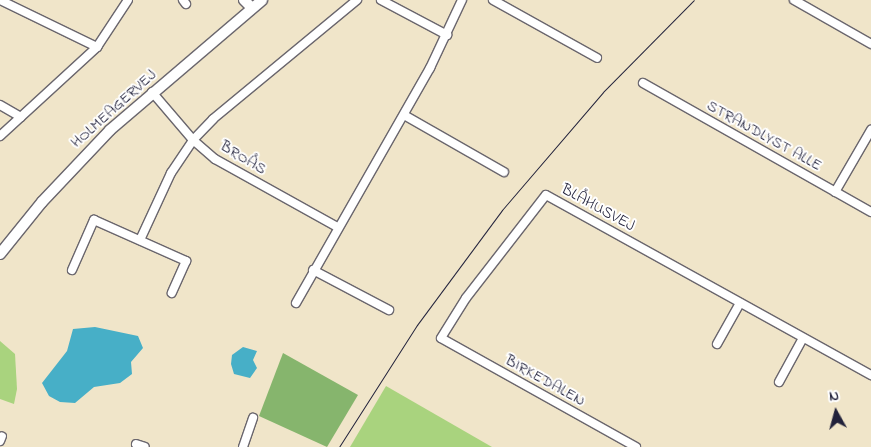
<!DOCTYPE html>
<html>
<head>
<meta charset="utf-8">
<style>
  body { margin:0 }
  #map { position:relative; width:871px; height:447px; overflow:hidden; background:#f0e5c9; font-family:"Indie Flower",sans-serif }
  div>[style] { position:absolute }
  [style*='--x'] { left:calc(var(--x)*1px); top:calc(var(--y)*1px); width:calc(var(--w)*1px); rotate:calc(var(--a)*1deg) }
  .green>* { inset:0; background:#a9d37e }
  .forest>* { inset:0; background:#86b56d }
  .water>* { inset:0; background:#47afc7 }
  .roads { filter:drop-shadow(1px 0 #6a666d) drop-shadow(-1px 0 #6a666d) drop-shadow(0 1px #6a666d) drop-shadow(0 -1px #6a666d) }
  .minor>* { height:8px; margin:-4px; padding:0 4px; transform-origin:4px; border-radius:4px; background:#fff }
  .tertiary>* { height:10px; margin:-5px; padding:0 5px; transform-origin:5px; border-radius:5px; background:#fff }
  .tram>* { height:1px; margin:-0.5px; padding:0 0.5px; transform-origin:0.5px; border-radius:0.5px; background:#22223b }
  span { translate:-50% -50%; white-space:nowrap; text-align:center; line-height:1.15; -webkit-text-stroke:4px #fff; paint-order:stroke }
  .street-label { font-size:16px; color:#22223b }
  .north { position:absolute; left:811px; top:387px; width:50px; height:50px; -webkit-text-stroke:4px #fff; paint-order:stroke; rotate:353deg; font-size:14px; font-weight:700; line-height:20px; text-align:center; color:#22223b }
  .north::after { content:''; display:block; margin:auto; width:18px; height:22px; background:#22223b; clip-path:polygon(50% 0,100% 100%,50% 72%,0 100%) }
</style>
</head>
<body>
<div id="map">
  <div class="green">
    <div style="clip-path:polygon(0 341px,15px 354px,17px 389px,14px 404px,0 399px)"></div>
    <div style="clip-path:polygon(386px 386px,492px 447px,350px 447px)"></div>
  </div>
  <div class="forest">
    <div style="clip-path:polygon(283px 353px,358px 395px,327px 447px,259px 416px)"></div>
  </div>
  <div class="water">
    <div style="clip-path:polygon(95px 327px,138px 336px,143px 348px,131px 362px,132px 374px,120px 383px,94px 387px,75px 403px,60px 402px,49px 396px,42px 383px,67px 351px,73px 329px)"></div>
    <div style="clip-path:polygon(243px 347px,257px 351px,253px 360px,257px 368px,250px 378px,234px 374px,231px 364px,232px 355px)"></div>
  </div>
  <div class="roads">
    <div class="minor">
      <div style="--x:0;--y:0;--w:108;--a:25.9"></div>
      <div style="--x:183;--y:0;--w:5;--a:53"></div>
      <div style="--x:381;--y:0;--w:75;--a:27.9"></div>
      <div style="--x:493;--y:0;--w:119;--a:29.1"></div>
      <div style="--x:794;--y:0;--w:89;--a:29.7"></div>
      <div style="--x:643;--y:83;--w:262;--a:29.5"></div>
      <div style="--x:152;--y:92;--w:63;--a:49.5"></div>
      <div style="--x:193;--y:140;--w:29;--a:41"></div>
      <div style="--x:215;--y:159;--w:140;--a:29.1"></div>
      <div style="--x:0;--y:105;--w:24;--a:30"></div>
      <div style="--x:404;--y:115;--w:115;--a:29.7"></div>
      <div style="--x:0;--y:136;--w:132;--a:-42.5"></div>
      <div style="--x:97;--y:47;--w:56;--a:-56.6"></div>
      <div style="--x:835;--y:192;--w:72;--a:-59.9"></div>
      <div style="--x:140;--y:240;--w:74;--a:-65.2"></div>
      <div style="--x:171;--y:173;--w:40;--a:-56"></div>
      <div style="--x:193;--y:140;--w:29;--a:-46"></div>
      <div style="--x:213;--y:119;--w:187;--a:-39.6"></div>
      <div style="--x:72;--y:270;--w:55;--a:-66.3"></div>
      <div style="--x:94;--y:220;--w:101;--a:24"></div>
      <div style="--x:186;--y:261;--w:35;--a:114"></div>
      <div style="--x:313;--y:270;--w:86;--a:27.8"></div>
      <div style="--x:296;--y:303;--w:271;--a:-60.3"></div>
      <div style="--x:430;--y:68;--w:75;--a:-64.8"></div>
      <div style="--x:717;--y:344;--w:47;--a:-60.7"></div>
      <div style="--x:779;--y:382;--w:50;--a:-61.4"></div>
      <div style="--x:0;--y:441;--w:5;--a:-68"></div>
      <div style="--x:136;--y:444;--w:9;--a:18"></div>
      <div style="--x:243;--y:447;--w:31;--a:-71"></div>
      <div style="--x:636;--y:447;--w:223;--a:-150.8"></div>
      <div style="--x:441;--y:338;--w:47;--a:-58"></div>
      <div style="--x:466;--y:298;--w:130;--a:-52.2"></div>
      <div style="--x:546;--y:195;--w:372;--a:29"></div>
    </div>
    <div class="tertiary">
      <div style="--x:244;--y:0;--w:11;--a:45"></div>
      <div style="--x:0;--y:254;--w:67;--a:-51.1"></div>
      <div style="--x:42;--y:202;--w:99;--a:-46.6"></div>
      <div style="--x:110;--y:130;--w:200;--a:-40.5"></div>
    </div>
  </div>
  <div class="tram">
    <div style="--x:339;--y:447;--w:145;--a:-57.4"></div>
    <div style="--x:417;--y:325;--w:143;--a:-53.5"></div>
    <div style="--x:502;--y:210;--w:155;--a:-49.4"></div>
    <div style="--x:603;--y:92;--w:129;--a:-45.3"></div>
  </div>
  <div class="street-label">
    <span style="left:114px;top:109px;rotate:-42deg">HOLMEAGERVEJ</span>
    <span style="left:764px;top:136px;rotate:29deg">STRANDLYST ALLE</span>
    <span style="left:243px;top:158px;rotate:31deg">BROÅS</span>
    <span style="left:598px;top:208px;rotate:29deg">BLÅHUSVEJ</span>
    <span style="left:545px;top:381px;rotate:29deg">BIRKEDALEN</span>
  </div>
  <div class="north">N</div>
</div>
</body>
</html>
